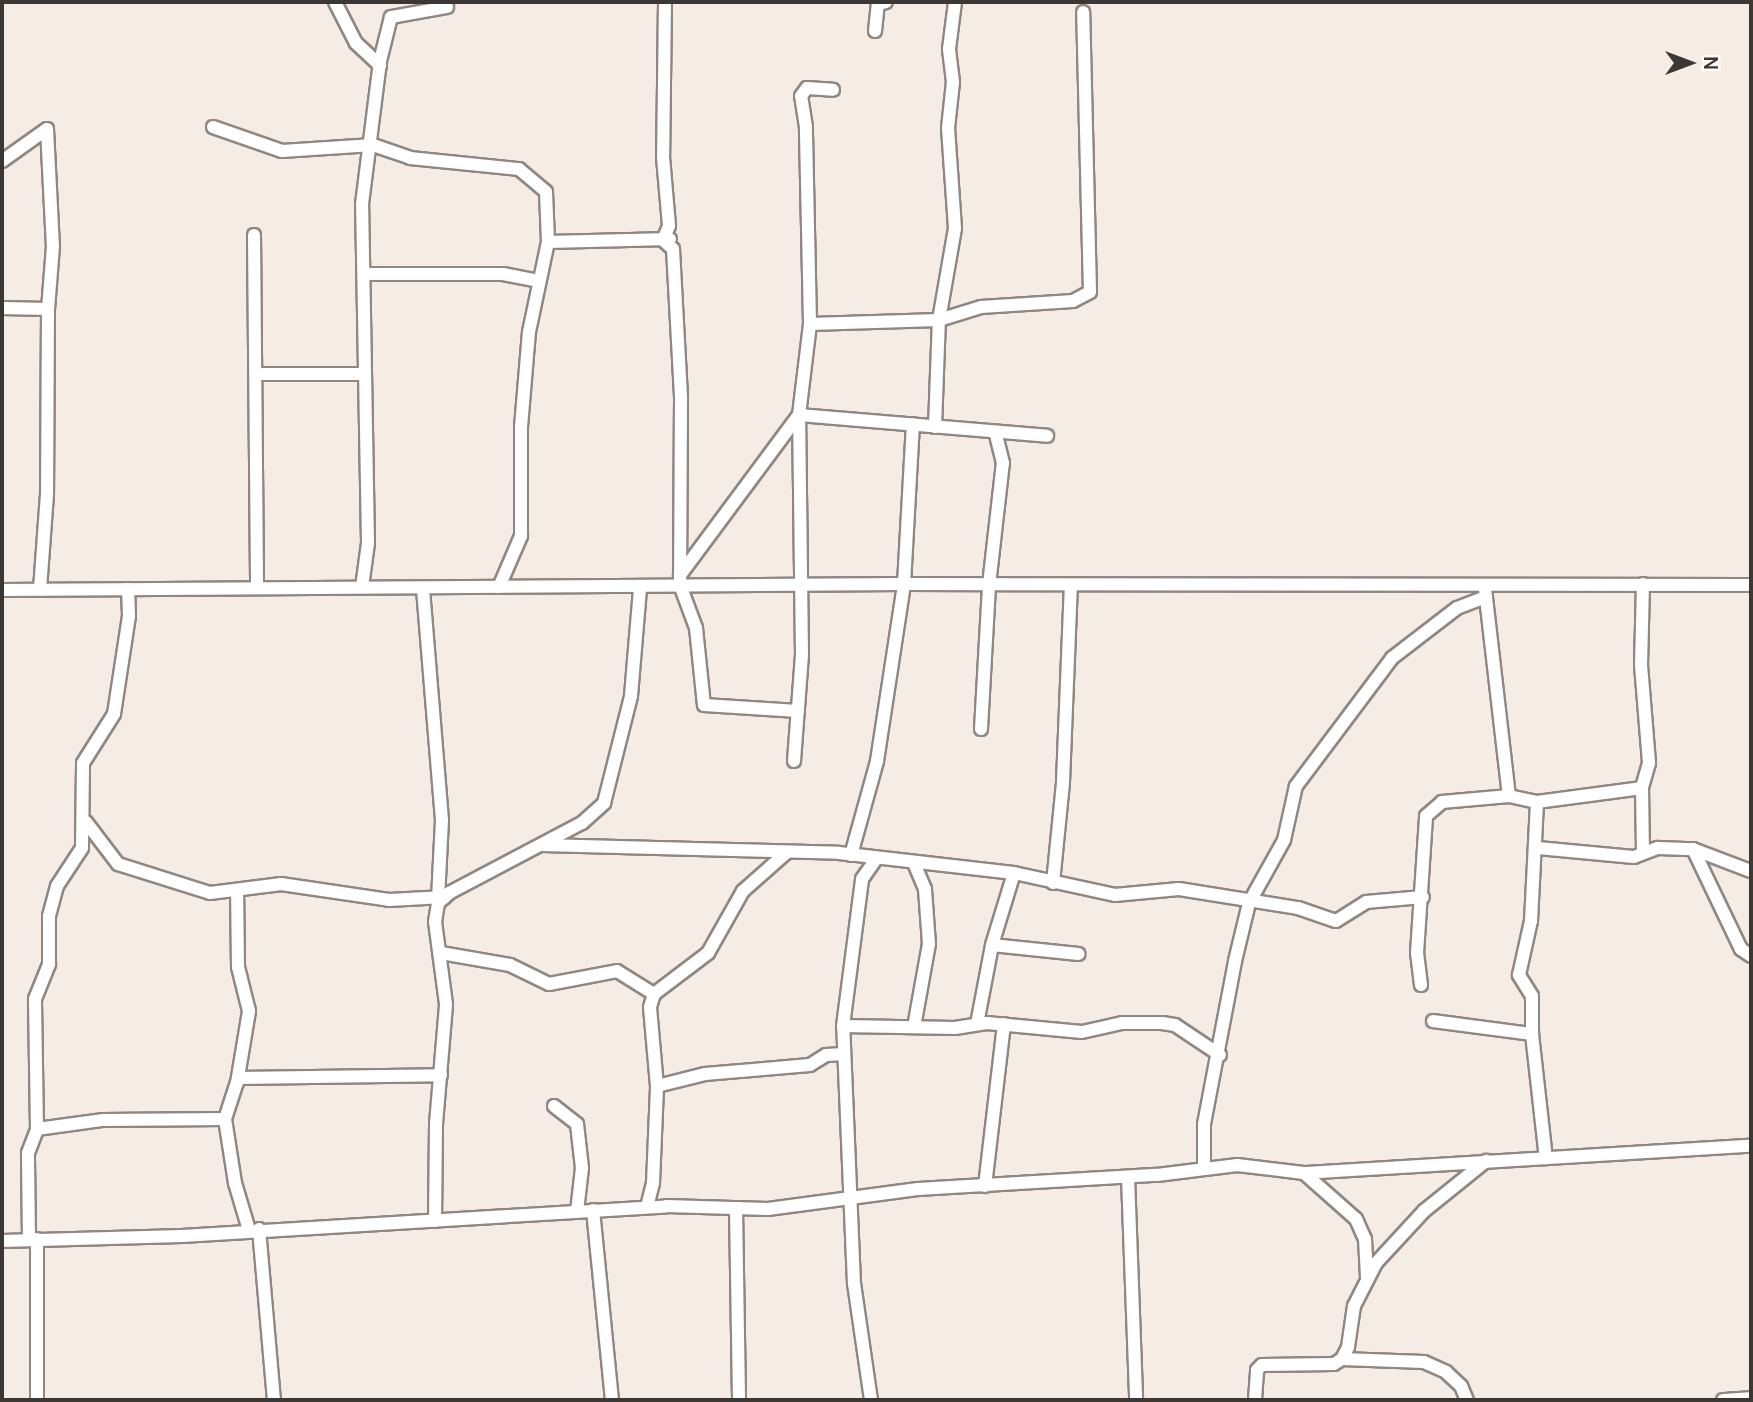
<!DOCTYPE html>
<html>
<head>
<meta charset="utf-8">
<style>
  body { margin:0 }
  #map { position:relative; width:1753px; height:1402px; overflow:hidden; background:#f6ece6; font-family:Manrope,sans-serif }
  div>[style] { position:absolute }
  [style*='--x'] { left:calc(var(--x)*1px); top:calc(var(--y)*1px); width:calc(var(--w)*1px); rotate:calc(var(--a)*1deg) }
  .roads { filter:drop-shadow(2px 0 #908781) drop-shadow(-2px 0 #908781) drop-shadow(0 2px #908781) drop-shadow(0 -2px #908781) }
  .minor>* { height:12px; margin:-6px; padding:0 6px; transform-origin:6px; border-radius:6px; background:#fff }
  span { translate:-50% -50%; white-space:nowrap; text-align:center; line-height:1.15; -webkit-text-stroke:7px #fffbf8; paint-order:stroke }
  .frame { position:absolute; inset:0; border:4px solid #3b3734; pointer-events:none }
  .north { position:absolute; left:1655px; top:28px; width:70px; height:70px; -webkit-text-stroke:5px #fffbf8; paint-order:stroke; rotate:90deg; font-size:19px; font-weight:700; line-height:28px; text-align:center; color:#3b3734 }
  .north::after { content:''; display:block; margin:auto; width:24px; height:32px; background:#3b3734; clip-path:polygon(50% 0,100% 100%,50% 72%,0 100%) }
</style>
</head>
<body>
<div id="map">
  <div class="roads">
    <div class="minor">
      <div style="--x:335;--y:2;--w:46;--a:62.9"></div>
      <div style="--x:356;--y:43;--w:33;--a:43"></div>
      <div style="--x:665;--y:2;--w:155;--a:90.7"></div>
      <div style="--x:663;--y:157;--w:69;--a:85"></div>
      <div style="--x:669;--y:226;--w:15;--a:113"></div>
      <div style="--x:663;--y:240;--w:13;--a:42"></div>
      <div style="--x:673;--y:249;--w:150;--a:86.9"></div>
      <div style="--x:681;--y:399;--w:186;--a:90.3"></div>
      <div style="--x:680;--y:585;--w:46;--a:69.6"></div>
      <div style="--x:696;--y:628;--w:77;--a:84.1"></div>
      <div style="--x:704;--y:705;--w:94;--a:3.7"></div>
      <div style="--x:875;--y:31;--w:27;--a:-84"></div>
      <div style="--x:878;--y:4;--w:8;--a:-14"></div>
      <div style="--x:213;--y:127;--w:73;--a:19.2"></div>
      <div style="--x:282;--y:151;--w:91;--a:-3.8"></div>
      <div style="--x:373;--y:145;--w:39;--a:19"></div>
      <div style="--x:410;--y:158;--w:110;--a:5.8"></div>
      <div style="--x:519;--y:169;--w:35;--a:40"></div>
      <div style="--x:546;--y:192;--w:50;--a:87.7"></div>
      <div style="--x:548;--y:242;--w:122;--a:-1.4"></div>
      <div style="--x:2;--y:161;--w:55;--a:-35.4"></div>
      <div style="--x:47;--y:129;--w:117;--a:87.1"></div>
      <div style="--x:53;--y:246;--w:63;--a:94.5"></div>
      <div style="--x:254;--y:235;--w:353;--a:89.5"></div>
      <div style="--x:365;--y:274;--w:138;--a:0"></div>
      <div style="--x:503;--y:274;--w:36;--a:11"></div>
      <div style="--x:2;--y:308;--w:46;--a:1.2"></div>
      <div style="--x:48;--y:309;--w:185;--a:90.3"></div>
      <div style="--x:47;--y:494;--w:96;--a:94.2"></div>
      <div style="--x:810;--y:324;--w:129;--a:-1.8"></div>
      <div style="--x:939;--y:320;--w:44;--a:-17.2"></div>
      <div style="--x:981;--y:307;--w:92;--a:-3.7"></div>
      <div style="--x:1073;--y:301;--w:19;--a:-28"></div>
      <div style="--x:1090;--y:292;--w:280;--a:-91.4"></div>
      <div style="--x:258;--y:374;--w:105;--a:0"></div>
      <div style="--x:935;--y:427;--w:107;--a:-87.9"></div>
      <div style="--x:939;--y:320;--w:93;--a:-80.1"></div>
      <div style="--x:955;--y:228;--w:100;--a:-94"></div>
      <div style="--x:948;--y:128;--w:46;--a:-83.8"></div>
      <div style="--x:953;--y:82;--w:33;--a:-97"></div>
      <div style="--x:949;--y:49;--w:47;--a:-82.7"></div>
      <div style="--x:680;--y:575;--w:199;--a:-53.4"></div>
      <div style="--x:799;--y:415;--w:92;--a:-83.1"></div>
      <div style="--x:810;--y:324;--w:197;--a:-91.2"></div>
      <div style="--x:806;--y:127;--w:31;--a:-99"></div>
      <div style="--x:801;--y:96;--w:10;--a:-53"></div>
      <div style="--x:807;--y:88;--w:26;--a:4"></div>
      <div style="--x:1643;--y:584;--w:81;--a:91.4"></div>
      <div style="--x:1641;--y:665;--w:98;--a:85.3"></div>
      <div style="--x:1649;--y:763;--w:26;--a:106"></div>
      <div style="--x:1642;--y:788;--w:63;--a:89.1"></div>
      <div style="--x:362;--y:587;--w:44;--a:-82.2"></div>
      <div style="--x:368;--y:543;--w:339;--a:-91"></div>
      <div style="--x:362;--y:204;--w:144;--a:-82.8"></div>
      <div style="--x:380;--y:61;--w:45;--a:-76"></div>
      <div style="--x:391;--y:17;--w:57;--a:-10.1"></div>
      <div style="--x:499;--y:587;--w:56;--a:-66.7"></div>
      <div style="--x:521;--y:536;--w:109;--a:-90"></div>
      <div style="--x:521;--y:427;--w:95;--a:-85.2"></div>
      <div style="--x:529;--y:332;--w:92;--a:-78.1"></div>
      <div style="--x:423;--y:589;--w:232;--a:85.3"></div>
      <div style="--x:442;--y:820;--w:78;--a:92.9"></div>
      <div style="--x:1485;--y:589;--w:208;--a:83.4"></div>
      <div style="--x:1509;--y:796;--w:29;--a:12"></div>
      <div style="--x:1537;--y:802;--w:106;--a:-7.6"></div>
      <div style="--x:2;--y:590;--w:902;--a:-0.38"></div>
      <div style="--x:904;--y:584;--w:847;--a:0.07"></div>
      <div style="--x:981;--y:729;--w:144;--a:-86.8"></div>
      <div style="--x:989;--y:585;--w:123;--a:-83.5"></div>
      <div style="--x:1003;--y:463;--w:32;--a:-104"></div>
      <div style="--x:794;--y:761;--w:106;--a:-85.7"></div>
      <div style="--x:802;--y:655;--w:240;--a:-90.7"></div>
      <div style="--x:799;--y:415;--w:249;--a:4.8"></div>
      <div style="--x:86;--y:822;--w:53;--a:52.7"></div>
      <div style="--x:118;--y:864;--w:96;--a:17.5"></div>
      <div style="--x:210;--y:893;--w:72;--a:-7.2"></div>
      <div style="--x:281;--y:884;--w:109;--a:8.4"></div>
      <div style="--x:389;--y:900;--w:56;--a:-3.1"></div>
      <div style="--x:542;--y:845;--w:297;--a:1.5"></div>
      <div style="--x:839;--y:853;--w:176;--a:6.5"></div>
      <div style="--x:1014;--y:873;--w:103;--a:12.3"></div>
      <div style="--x:1115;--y:895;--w:64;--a:-5.4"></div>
      <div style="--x:1179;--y:889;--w:121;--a:9.1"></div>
      <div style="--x:1298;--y:908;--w:40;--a:18.9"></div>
      <div style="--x:1336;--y:921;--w:36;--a:-32"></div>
      <div style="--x:1366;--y:902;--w:57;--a:-5"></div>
      <div style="--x:1538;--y:848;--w:96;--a:5.4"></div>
      <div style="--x:1634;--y:857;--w:26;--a:-21"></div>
      <div style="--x:1658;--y:848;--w:35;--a:2"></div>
      <div style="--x:1693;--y:849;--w:62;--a:20.8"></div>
      <div style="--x:1693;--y:849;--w:111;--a:64.4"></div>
      <div style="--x:1741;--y:949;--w:12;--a:35"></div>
      <div style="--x:851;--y:855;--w:98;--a:-74.5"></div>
      <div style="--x:877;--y:761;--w:179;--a:-81.3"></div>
      <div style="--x:904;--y:584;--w:160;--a:-86.8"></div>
      <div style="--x:1053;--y:883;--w:101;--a:-84.3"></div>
      <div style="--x:1063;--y:782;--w:196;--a:-87.7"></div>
      <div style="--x:992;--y:945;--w:87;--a:5.9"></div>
      <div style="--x:441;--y:953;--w:70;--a:9.9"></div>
      <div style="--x:510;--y:965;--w:43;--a:26"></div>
      <div style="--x:549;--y:984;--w:69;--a:-10.8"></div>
      <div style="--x:617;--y:971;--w:44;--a:31.9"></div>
      <div style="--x:1421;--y:985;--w:32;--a:-97"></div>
      <div style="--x:1417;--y:953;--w:137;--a:-86.2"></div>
      <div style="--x:1426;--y:816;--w:21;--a:-41"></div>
      <div style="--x:1442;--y:802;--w:67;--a:-5.1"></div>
      <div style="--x:1433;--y:1021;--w:100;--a:7.5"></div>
      <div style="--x:1532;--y:1034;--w:125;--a:83.6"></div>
      <div style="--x:977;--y:1024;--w:80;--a:-79.2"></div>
      <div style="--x:992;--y:945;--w:75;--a:-73"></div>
      <div style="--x:843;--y:1026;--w:112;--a:1"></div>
      <div style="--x:955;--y:1028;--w:32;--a:-9"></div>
      <div style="--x:987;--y:1023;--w:95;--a:5.4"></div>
      <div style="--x:1082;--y:1032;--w:41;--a:-12.7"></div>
      <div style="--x:1122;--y:1023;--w:40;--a:0"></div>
      <div style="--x:1162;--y:1023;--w:13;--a:9"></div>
      <div style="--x:1175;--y:1025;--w:54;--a:33.7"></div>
      <div style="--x:914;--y:1027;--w:84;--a:-79.8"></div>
      <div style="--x:929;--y:944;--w:55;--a:-94.2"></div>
      <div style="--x:925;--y:889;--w:28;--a:-113"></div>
      <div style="--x:1532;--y:1034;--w:38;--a:-90"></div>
      <div style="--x:1532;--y:996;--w:25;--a:-122"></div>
      <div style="--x:1519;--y:975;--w:55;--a:-77.5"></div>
      <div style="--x:1531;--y:921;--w:119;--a:-87.1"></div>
      <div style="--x:238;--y:1078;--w:203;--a:-0.8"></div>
      <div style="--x:657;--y:1086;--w:49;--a:-14"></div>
      <div style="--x:705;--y:1074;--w:105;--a:-4.9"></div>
      <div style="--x:810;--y:1065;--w:19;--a:-32"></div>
      <div style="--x:826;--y:1055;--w:18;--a:-3"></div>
      <div style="--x:554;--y:1106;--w:29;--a:38"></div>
      <div style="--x:577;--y:1124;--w:44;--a:83.5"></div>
      <div style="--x:582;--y:1168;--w:43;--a:96.6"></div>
      <div style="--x:225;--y:1119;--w:65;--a:81.1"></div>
      <div style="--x:235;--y:1183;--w:49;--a:73.4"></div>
      <div style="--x:37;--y:1129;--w:130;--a:-90.9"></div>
      <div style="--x:35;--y:999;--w:38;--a:-68"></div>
      <div style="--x:49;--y:964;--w:48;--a:-90"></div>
      <div style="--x:49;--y:916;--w:31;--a:-75"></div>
      <div style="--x:57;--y:886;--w:45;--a:-56.7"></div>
      <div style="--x:82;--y:848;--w:85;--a:-89.3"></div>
      <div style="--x:83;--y:763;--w:58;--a:-57.7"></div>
      <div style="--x:114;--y:714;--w:99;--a:-81.3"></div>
      <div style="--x:129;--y:616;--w:27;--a:-92"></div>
      <div style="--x:1204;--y:1169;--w:45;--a:-90"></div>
      <div style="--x:1204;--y:1124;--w:166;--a:-79.2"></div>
      <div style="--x:1235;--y:961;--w:60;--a:-76.4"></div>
      <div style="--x:1249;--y:903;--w:72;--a:-60.9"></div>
      <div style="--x:1284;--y:840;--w:55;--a:-77.5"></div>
      <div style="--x:1296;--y:786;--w:160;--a:-53.1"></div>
      <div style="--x:1392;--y:658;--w:82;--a:-37.6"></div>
      <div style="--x:1457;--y:608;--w:31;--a:-21"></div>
      <div style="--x:1304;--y:1173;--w:69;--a:41.5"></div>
      <div style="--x:1356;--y:1219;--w:22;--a:66"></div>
      <div style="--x:1365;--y:1239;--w:39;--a:87"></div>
      <div style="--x:1128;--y:1177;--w:223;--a:87.9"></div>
      <div style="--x:985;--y:1186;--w:163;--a:-83.3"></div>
      <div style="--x:647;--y:1207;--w:25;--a:-76"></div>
      <div style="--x:653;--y:1183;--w:97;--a:-87.6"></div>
      <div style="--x:657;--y:1086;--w:79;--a:-95.1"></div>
      <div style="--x:650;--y:1007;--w:14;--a:-73"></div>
      <div style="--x:654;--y:994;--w:68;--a:-37.2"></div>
      <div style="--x:708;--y:953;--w:71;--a:-60.6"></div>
      <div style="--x:743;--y:891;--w:57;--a:-41.5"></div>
      <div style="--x:736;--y:1208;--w:192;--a:89.1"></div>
      <div style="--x:593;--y:1210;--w:191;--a:84.3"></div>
      <div style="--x:435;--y:1221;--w:97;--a:-89.4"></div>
      <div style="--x:436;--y:1124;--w:120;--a:-85.2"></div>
      <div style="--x:446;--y:1004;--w:83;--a:-97.6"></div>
      <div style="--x:435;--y:922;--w:19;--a:-81"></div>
      <div style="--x:438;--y:903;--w:15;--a:-42"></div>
      <div style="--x:449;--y:893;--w:150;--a:-27.8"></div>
      <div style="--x:582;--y:823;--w:30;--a:-42"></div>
      <div style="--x:604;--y:803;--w:110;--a:-75.8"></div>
      <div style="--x:631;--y:696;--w:108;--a:-85.2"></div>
      <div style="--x:259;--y:1229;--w:172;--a:85"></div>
      <div style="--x:29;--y:1239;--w:86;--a:-90.7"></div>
      <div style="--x:28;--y:1153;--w:26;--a:-69"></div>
      <div style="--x:37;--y:1129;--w:67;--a:-7.8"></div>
      <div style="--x:103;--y:1120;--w:122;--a:-0.5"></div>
      <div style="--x:225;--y:1119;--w:38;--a:-72"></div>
      <div style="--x:237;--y:1083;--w:73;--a:-80.5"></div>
      <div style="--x:249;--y:1011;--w:45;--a:-104"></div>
      <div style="--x:238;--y:967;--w:77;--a:-90.7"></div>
      <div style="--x:37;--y:1239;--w:161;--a:90"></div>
      <div style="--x:2;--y:1241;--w:180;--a:-1.6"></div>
      <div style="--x:182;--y:1236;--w:485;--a:-3.5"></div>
      <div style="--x:666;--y:1206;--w:102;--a:1.7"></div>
      <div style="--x:768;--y:1209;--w:151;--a:-7.6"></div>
      <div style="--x:918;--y:1189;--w:239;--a:-3.4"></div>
      <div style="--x:1157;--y:1175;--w:81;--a:-7.1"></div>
      <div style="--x:1237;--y:1165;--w:67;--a:6.8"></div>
      <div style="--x:1304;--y:1173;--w:448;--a:-3.5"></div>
      <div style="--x:1342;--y:1359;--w:82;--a:2.1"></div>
      <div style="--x:1424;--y:1362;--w:24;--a:24"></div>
      <div style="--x:1446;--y:1372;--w:21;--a:43"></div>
      <div style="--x:1461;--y:1386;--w:15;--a:67"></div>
      <div style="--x:871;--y:1400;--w:117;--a:-98.3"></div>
      <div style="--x:854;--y:1284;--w:258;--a:-92.4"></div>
      <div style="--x:843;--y:1026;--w:148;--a:-82.6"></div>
      <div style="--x:862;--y:879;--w:24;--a:-55"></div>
      <div style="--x:1255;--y:1400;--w:30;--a:-86"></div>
      <div style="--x:1257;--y:1370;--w:7;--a:-45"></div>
      <div style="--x:1262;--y:1365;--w:72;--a:-0.8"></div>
      <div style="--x:1334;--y:1364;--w:9;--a:-32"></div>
      <div style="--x:1342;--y:1359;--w:13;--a:-63"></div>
      <div style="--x:1348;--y:1347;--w:41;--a:-81.7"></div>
      <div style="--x:1354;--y:1306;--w:48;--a:-62.9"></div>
      <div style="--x:1376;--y:1263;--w:71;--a:-47.3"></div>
      <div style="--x:1424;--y:1211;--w:80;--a:-38.9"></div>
      <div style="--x:1723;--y:1400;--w:28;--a:-4"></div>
    </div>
  </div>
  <div class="frame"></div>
  <div class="north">N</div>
</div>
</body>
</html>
